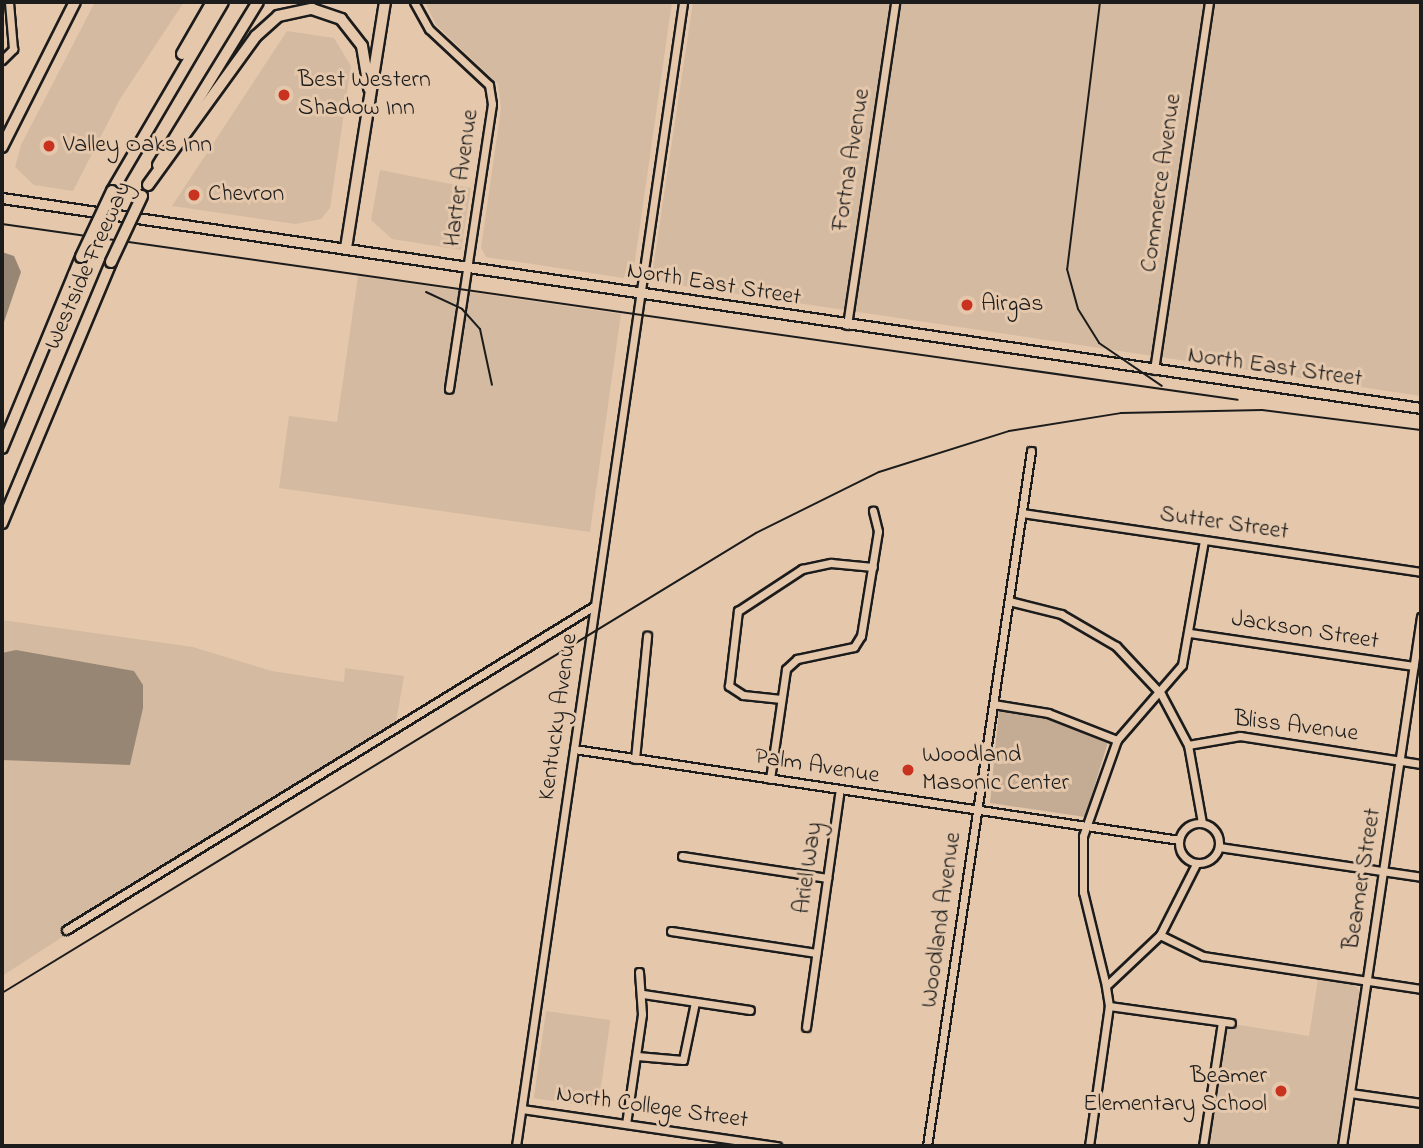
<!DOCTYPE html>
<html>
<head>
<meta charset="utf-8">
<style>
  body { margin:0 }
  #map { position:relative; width:1423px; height:1148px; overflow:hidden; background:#e5c8ac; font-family:"Indie Flower",sans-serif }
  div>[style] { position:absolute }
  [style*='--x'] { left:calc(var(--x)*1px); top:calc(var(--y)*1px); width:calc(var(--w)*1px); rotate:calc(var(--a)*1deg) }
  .built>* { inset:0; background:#d4baa0; transform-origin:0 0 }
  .green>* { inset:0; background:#c4ac94 }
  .water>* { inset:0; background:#988675 }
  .roads { filter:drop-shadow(2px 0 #1c1c1c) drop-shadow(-2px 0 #1c1c1c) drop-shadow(0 2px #1c1c1c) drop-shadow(0 -2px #1c1c1c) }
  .minor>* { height:7px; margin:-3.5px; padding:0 3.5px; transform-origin:3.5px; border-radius:3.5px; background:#e5c8ac }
  .minor>.ring { margin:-3.5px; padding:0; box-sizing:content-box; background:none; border:7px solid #e5c8ac; border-radius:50% }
  .major>* { height:9px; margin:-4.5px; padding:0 4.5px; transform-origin:4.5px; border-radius:4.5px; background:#e5c8ac }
  .highway>* { height:10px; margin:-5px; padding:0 5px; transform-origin:5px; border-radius:5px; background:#e5c8ac }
  .rail>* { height:2px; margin:-1px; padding:0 1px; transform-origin:1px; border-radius:1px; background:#1c1c1c }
  .bridges { filter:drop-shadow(2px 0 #1c1c1c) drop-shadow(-2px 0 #1c1c1c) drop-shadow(0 2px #1c1c1c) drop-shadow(0 -2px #1c1c1c) }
  .highway-bridge>* { height:10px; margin:-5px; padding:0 5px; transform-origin:5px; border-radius:5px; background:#e5c8ac }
  .dots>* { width:19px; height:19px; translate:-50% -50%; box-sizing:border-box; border:4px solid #e5c8ac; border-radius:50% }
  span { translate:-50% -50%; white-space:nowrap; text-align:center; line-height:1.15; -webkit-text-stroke:6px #e5c8ac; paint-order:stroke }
  .poi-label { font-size:24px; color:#1c1c1c }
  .left { translate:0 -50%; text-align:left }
  .right { translate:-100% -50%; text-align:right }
  .street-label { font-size:24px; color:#1c1c1c }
  .frame { position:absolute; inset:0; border:4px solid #1c1c1c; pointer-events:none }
</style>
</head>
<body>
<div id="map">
  <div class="built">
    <div style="clip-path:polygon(95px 2px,184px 2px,120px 99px,73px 191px,34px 185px,15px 167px,21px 145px)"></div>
    <div style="clip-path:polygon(425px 2px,672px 2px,634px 268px,623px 278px,486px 257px,481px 248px,501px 108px,498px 84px,436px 25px)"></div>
    <div style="clip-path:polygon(693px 2px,1421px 2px,1421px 396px,664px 283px,653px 268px)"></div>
    <div style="clip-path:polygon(287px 31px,334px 38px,351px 66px,330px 208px,321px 219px,295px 224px,172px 206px)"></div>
    <div style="clip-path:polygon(380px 170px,471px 188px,461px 250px,392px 239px,371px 220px)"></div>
    <div style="clip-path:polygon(358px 276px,621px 314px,590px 532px,279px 488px,289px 416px,337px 422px)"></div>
    <div style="clip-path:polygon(2px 620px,193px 647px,272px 671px,344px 682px,345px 668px,404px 676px,396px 722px,2px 976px)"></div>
    <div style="clip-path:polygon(1318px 979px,1352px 983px,1360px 991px,1337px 1146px,1208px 1146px,1226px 1029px,1233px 1024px,1309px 1036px)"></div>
    <div style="left:546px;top:1011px;width:65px;height:88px;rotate:8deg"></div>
  </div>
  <div class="green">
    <div style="clip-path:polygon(999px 709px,1051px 717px,1108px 742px,1085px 817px,990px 803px)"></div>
  </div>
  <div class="water">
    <div style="clip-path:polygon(2px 252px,14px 256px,21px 272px,2px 328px)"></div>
    <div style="clip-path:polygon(16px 650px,134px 671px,143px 685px,143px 708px,130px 765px,2px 760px,2px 653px)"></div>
  </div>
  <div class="roads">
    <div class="minor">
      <div style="--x:414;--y:2;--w:31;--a:61"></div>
      <div style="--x:429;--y:29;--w:82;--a:43"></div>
      <div style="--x:489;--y:85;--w:19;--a:81"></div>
      <div style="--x:492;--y:104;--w:288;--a:98.6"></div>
      <div style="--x:2;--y:60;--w:16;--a:-45"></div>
      <div style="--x:13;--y:49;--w:47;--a:-94.9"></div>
      <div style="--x:847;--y:325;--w:327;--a:-81.5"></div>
      <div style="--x:1154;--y:370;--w:372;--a:-81.5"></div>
      <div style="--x:1022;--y:513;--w:403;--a:8.4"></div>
      <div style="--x:1009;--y:601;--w:54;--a:14"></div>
      <div style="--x:1061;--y:614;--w:64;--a:30.2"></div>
      <div style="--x:1116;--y:646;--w:66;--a:46.8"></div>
      <div style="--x:1161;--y:694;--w:58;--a:62.1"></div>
      <div style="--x:1188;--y:745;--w:79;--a:79.8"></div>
      <div style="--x:1190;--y:633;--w:226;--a:8.4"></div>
      <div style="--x:781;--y:699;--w:38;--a:-174"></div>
      <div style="--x:743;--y:695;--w:17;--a:-147"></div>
      <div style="--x:729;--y:686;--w:76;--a:-83.2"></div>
      <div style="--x:738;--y:611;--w:77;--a:-33.3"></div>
      <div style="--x:802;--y:569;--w:30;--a:-12"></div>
      <div style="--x:831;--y:563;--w:42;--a:5.4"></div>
      <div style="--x:993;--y:704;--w:56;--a:9.3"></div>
      <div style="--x:1048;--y:713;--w:74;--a:21.4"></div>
      <div style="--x:1188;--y:745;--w:53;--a:-9.8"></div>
      <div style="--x:1240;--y:736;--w:183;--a:8.8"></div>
      <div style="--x:574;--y:749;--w:612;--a:8.55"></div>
      <div style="--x:635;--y:759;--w:124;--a:-84.4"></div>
      <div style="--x:770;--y:779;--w:111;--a:-81.7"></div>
      <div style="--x:786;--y:669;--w:15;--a:-42"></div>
      <div style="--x:797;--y:659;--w:58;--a:-11.9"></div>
      <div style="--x:854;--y:647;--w:13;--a:-58"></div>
      <div style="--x:861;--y:636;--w:106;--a:-80.8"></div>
      <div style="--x:878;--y:531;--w:21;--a:-104"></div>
      <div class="ring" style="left:1179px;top:823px;width:33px;height:33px"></div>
      <div style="--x:1219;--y:847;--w:204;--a:8.4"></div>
      <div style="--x:682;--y:856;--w:147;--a:8.6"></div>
      <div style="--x:66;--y:930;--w:619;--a:-31.53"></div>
      <div style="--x:671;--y:931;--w:147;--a:8.6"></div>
      <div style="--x:1160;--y:935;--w:48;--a:26"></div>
      <div style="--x:1203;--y:956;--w:220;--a:8.6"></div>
      <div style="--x:1106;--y:986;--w:97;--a:-103.7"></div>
      <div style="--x:1083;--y:892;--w:56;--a:-90"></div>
      <div style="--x:1083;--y:836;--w:102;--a:-70.5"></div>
      <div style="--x:1117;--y:740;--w:99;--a:-49.1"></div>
      <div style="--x:1182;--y:665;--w:127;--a:-80"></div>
      <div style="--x:643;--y:994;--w:108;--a:8.5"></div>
      <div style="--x:1109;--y:1006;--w:123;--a:7.9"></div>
      <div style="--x:806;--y:1027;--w:240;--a:-81.9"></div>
      <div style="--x:637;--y:1056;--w:46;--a:5"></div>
      <div style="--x:683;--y:1060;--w:59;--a:-78.3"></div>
      <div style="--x:1350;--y:1093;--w:72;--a:8"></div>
      <div style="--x:522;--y:1109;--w:258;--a:8.3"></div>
      <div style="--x:626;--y:1124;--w:111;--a:-81.7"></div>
      <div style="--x:642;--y:1014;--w:42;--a:-94.1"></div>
      <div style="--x:516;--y:1146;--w:1156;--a:-81.69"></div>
      <div style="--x:927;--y:1146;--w:703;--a:-81.49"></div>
      <div style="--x:1089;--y:1146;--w:141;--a:-81.9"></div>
      <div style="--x:1109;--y:1006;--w:20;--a:-99"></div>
      <div style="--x:1106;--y:986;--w:74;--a:-43.4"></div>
      <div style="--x:1160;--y:935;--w:80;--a:-63.1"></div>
      <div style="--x:1203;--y:1146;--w:125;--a:-81.3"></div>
      <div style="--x:1342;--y:1146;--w:535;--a:-81.51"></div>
    </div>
    <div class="major">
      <div style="--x:2;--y:198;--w:1434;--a:8.42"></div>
    </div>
    <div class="highway">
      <div style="--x:182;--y:54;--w:60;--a:-60"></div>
      <div style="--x:2;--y:147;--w:162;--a:-63.3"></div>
      <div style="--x:158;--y:165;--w:191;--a:-58.5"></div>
      <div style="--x:148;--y:185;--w:184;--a:-54.1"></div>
      <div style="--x:256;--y:36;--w:30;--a:-42"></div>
      <div style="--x:278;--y:16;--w:35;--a:-12"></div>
      <div style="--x:312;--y:9;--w:31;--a:19"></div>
      <div style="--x:341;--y:19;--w:34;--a:52"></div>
      <div style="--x:362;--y:46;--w:43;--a:80.5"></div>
      <div style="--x:112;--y:191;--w:219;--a:-59.6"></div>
      <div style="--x:346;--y:248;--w:249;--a:-81"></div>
      <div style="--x:2;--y:448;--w:207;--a:-67.5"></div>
      <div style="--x:2;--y:523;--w:283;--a:-67.3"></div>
    </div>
  </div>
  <div class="rail">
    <div style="--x:1100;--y:2;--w:269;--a:97"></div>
    <div style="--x:1067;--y:269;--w:41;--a:74.6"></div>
    <div style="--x:1078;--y:309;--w:40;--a:58"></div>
    <div style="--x:1099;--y:343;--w:76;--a:34.3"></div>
    <div style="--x:2;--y:224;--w:1248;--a:8.1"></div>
    <div style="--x:426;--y:292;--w:40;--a:25"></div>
    <div style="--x:462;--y:309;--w:27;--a:48"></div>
    <div style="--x:480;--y:329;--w:57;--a:77.9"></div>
    <div style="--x:2;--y:993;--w:883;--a:-31.39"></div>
    <div style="--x:756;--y:533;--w:137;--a:-26.4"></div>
    <div style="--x:879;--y:472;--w:136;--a:-17.5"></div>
    <div style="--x:1009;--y:431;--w:113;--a:-9.1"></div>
    <div style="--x:1121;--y:413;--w:141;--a:-1.2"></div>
    <div style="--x:1262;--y:410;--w:160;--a:7.2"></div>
  </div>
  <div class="bridges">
    <div class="highway-bridge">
      <div style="--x:81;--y:257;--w:73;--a:-64.8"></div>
      <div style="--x:111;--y:262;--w:73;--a:-64.8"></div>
    </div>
  </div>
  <div class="dots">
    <div style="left:284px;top:95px;background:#c8321e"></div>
    <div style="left:49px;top:146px;background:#c8321e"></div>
    <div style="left:194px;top:195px;background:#c8321e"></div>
    <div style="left:967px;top:305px;background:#c8321e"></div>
    <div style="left:908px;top:770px;background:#c8321e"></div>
    <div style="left:1281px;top:1091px;background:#c8321e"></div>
  </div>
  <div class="poi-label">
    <span class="left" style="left:298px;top:95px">Best Western<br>Shadow Inn</span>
    <span class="left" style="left:63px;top:146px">Valley Oaks Inn</span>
    <span class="left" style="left:208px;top:195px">Chevron</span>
    <span class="left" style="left:981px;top:305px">Airgas</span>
    <span class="left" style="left:922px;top:770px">Woodland<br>Masonic Center</span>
    <span class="right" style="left:1267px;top:1091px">Beamer<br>Elementary School</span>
  </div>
  <div class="street-label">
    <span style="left:852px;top:160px;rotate:-81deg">Fortna Avenue</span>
    <span style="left:462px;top:178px;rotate:-82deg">Harter Avenue</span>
    <span style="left:1162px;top:183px;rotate:-82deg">Commerce Avenue</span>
    <span style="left:89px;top:266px;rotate:-66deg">Westside Freeway</span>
    <span style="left:714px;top:285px;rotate:9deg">North East Street</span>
    <span style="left:1275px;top:368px;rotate:8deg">North East Street</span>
    <span style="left:1224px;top:524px;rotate:8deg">Sutter Street</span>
    <span style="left:1305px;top:631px;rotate:9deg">Jackson Street</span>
    <span style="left:559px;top:717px;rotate:-82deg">Kentucky Avenue</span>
    <span style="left:1296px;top:727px;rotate:7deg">Bliss Avenue</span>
    <span style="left:817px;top:767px;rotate:9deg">Palm Avenue</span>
    <span style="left:809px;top:868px;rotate:-82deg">Ariel Way</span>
    <span style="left:1363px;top:879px;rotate:-81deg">Beamer Street</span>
    <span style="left:942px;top:920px;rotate:-82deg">Woodland Avenue</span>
    <span style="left:652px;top:1108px;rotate:8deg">North College Street</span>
  </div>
  <div class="frame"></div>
</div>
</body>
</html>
